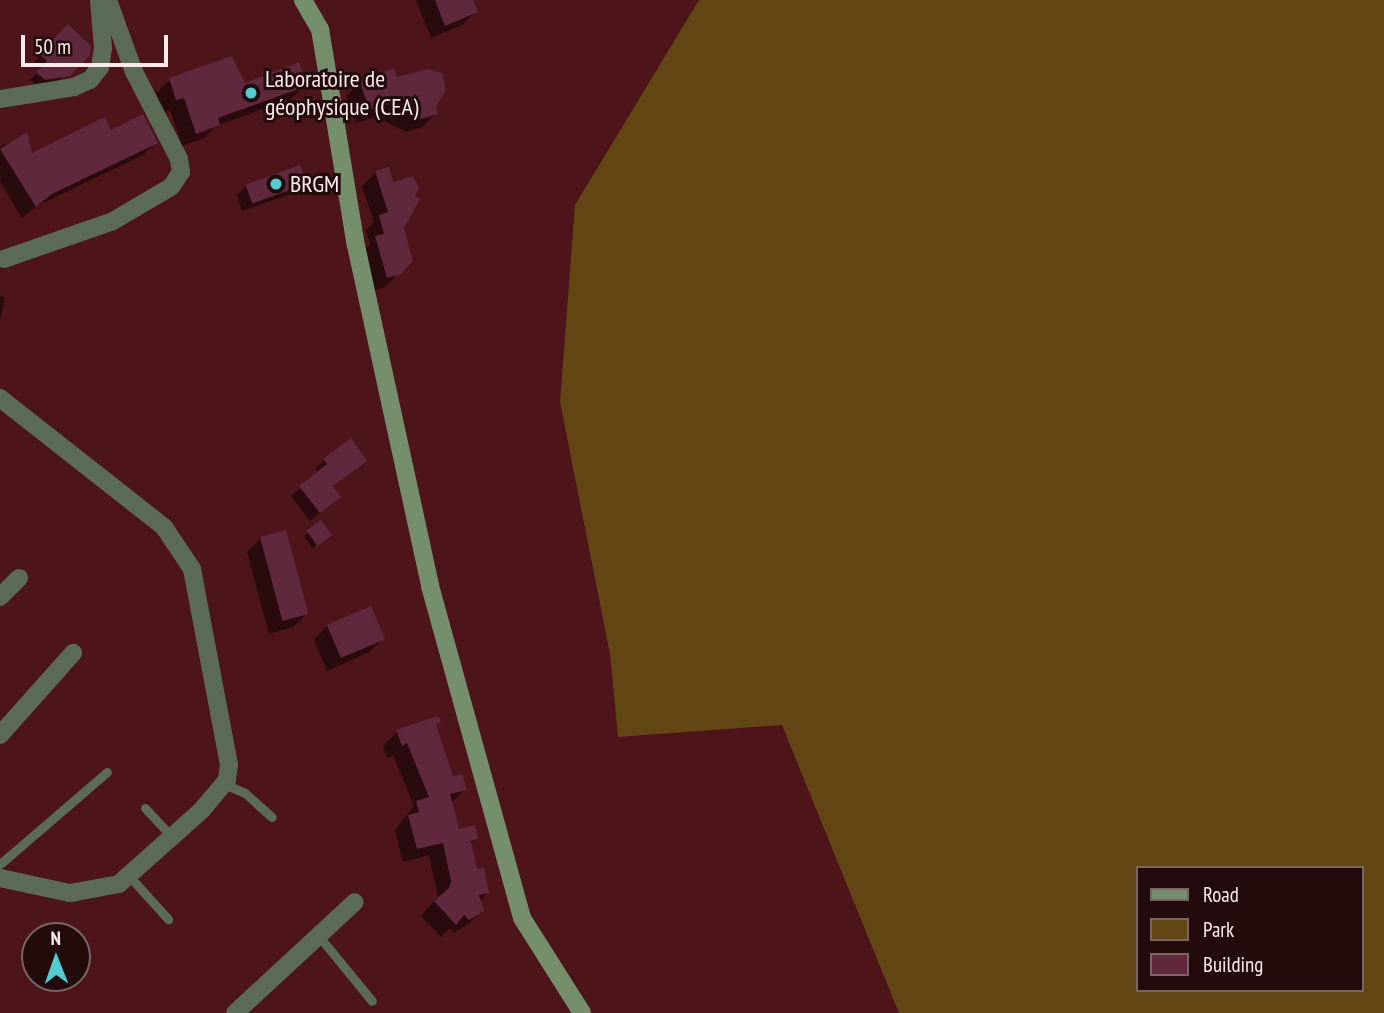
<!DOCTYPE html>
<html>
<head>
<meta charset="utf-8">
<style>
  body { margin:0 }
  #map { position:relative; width:1384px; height:1013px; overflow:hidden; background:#4d141a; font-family:"PT Sans Narrow",sans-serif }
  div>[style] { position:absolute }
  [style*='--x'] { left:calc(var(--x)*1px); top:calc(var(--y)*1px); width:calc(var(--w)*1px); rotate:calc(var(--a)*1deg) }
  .green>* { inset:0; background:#624614 }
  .shadow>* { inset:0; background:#0007 }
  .building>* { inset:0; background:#5f283d; transform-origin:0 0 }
  .lane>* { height:9px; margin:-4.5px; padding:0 4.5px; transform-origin:4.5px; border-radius:4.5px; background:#5b6b56 }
  .street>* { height:18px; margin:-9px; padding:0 9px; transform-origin:9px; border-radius:9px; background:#5b6b56 }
  .secondary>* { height:18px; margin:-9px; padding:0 9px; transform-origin:9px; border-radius:9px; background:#758f6d }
  .dots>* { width:19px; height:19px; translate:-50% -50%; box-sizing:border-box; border:4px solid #230b0c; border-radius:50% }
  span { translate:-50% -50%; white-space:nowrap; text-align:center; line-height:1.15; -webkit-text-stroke:6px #230b0c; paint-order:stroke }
  .poi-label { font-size:24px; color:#faebeb }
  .left { translate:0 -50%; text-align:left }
  .legend { position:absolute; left:1136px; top:866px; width:228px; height:126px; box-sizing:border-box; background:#230b0c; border:2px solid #796565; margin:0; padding:9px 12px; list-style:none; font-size:21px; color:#faebeb }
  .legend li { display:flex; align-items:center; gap:14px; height:35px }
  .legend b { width:35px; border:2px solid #796565 }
  .north { position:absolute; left:21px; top:922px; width:70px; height:70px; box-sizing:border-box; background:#230b0c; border:2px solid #796565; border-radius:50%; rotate:359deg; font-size:19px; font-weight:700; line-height:28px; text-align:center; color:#faebeb }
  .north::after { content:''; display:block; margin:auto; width:24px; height:32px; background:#52ccd0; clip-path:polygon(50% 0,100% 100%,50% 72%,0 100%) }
  .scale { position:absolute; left:21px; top:35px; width:147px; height:32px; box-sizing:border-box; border:4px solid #faebeb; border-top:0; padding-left:9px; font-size:21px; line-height:24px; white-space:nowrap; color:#faebeb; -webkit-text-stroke:5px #230b0c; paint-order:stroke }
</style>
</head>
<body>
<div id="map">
  <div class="green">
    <div style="clip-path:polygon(evenodd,699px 0,1384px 0,1384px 1013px,899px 1013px,782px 725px,618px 737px,610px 654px,560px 402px,575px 205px,699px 0,1137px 868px,1361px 868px,1361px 990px,1137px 990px,1137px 868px)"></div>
  </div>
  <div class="shadow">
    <div style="clip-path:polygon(416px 0,471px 0,476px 11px,462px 25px,431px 38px)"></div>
    <div style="clip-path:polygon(68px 27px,81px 62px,54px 84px,37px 86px,30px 80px,41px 69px,34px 62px)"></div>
    <div style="clip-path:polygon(231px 58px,244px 85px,305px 85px,291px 99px,216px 126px,204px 138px,182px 146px,170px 110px,162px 113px,156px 93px,170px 80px)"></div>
    <div style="clip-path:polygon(396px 79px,434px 107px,436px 113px,422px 127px,406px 132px,376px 117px,356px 123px,346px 96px,360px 82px)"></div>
    <div style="clip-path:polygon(26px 135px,31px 156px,156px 142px,143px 155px,37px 206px,22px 218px,0 181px,0 147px)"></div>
    <div style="clip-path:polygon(376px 172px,392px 184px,411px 261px,385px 287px,373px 291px,362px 252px,370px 244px,366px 230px,374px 222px,362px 186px)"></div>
    <div style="clip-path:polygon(305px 183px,296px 192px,242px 211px,237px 195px,246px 186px)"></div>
    <div style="clip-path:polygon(0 296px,5px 297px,0 320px)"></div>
    <div style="clip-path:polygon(324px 460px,365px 461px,332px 487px,339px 497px,310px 521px,291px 496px,319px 473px,315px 469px)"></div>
    <div style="clip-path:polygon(321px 523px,326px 538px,312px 548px,304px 536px)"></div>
    <div style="clip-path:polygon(261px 538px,307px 614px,293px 627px,269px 634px,247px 552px)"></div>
    <div style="clip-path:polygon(327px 626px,383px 639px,369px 652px,327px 671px,314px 640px)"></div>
    <div style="clip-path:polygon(435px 726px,451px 778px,465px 789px,450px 804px,458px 831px,477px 838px,470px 845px,476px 872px,488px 892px,479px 901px,482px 910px,468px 924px,454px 933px,450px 928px,441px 937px,421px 916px,438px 896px,429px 855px,403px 862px,395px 830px,414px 806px,393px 755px,388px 758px,383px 746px,397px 732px)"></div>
  </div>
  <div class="building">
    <div style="clip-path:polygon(435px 0,473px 0,478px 12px,445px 26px)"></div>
    <div style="clip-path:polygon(68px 24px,91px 46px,90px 55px,70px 76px,45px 80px,36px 72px,47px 61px,39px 54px)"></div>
    <div style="clip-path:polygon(232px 56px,245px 83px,299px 62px,307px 86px,218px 118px,220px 125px,196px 134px,184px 98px,176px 100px,169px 78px)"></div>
    <div style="clip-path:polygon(394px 68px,397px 77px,428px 69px,442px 73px,446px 90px,436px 107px,438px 114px,421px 119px,398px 107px,391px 109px,389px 104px,370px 110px,359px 81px)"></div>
    <div style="clip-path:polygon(143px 114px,158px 143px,52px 194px,36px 207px,0 149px,27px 132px,32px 153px,105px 117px,111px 130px)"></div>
    <div style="left:300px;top:165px;width:20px;height:58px;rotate:70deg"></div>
    <div style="clip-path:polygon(389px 167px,393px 182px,413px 176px,419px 187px,415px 196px,420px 199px,404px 228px,413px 261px,401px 274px,387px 278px,375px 236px,384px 234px,379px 215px,388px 212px,375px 171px)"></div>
    <div style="clip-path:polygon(351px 438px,367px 461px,333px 486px,341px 497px,320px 513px,299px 486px,327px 464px,323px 459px)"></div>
    <div style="left:321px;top:520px;width:19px;height:18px;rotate:54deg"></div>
    <div style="left:286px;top:530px;width:87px;height:27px;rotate:75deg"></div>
    <div style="left:371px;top:606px;width:36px;height:48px;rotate:67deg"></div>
    <div style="clip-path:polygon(438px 716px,441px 722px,436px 725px,453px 776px,462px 774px,467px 790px,450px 794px,459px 829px,475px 825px,478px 839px,471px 841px,477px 869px,484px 868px,489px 893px,479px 895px,484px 911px,469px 920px,464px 915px,456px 925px,434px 901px,449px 888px,451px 881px,443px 843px,417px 849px,408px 815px,419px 812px,416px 801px,429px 797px,407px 743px,402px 746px,396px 730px)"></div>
  </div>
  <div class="lane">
    <div style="--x:224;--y:784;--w:23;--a:23"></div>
    <div style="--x:245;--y:793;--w:36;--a:42"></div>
    <div style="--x:145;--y:808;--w:40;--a:47"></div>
    <div style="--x:0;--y:864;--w:141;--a:-40.7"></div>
    <div style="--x:130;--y:877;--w:57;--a:47.9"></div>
    <div style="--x:318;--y:935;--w:85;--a:50.7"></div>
  </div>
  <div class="street">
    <div style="--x:0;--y:99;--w:75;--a:-9.2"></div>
    <div style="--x:74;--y:87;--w:17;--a:-24"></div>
    <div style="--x:90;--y:80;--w:16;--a:-52"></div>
    <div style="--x:100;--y:67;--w:19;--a:-81"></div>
    <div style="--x:103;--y:48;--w:48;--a:-94.8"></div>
    <div style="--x:4;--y:259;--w:115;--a:-19.2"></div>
    <div style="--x:113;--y:221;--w:67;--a:-30.4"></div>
    <div style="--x:171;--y:187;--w:18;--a:-56"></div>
    <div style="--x:181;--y:172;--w:13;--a:-99"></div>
    <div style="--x:179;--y:159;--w:98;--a:-117.3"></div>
    <div style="--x:134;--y:72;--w:77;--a:-109.9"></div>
    <div style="--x:0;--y:398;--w:209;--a:38.2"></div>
    <div style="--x:164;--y:527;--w:50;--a:56.3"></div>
    <div style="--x:192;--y:569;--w:199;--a:79.3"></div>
    <div style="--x:229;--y:765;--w:15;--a:98"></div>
    <div style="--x:227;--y:780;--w:39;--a:130"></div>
    <div style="--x:202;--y:810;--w:111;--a:138.3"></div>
    <div style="--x:119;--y:884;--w:50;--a:169.6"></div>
    <div style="--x:70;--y:893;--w:72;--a:-167.9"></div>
    <div style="--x:0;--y:597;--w:27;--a:-45"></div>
    <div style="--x:0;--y:735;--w:110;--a:-48.3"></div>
    <div style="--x:235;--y:1013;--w:163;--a:-42.8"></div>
  </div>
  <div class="secondary">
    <div style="--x:303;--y:0;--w:34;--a:60"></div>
    <div style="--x:320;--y:29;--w:215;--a:80.6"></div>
    <div style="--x:355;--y:241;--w:353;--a:77.7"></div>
    <div style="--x:430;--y:586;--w:345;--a:74.5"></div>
    <div style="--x:522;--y:918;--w:112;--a:57.7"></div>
  </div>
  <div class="dots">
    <div style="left:251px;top:93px;background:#52ccd0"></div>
    <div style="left:276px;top:184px;background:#52ccd0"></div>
  </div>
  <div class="poi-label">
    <span class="left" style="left:265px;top:93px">Laboratoire de<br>géophysique (CEA)</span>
    <span class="left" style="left:290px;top:184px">BRGM</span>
  </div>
  <ul class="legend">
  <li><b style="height:9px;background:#758f6d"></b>Road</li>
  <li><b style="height:19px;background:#624614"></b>Park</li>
  <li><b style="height:19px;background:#5f283d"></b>Building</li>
  </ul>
  <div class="north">N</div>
  <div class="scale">50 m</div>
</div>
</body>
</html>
